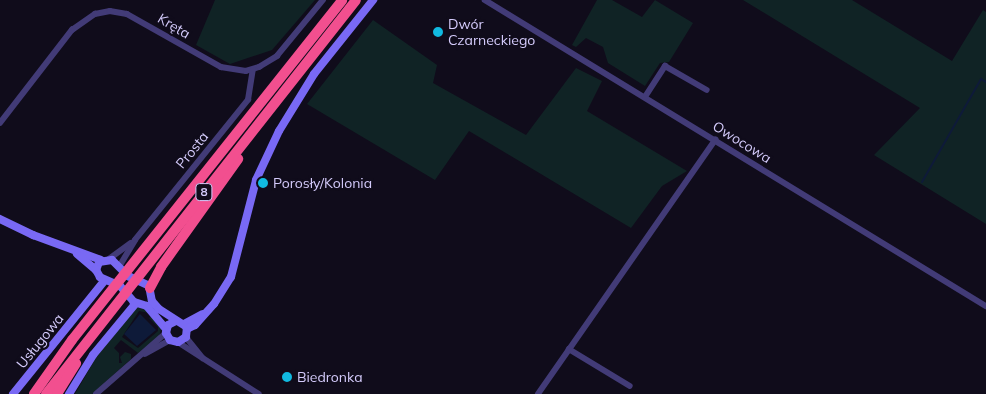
<!DOCTYPE html>
<html>
<head>
<meta charset="utf-8">
<style>
  body { margin:0 }
  #map { position:relative; width:986px; height:394px; overflow:hidden; background:#100c1b; font-family:Mulish,sans-serif }
  div>[style] { position:absolute }
  [style*='--x'] { left:calc(var(--x)*1px); top:calc(var(--y)*1px); width:calc(var(--w)*1px); rotate:calc(var(--a)*1deg) }
  .green>* { inset:0; background:#102325 }
  .water>* { inset:0; background:#0e1a39 }
  .stream>* { height:2px; margin:-1px; padding:0 1px; transform-origin:1px; border-radius:1px; background:#0e1a39 }
  .street>* { height:5.5px; margin:-2.75px; padding:0 2.75px; transform-origin:2.75px; border-radius:2.75px; background:#423b77 }
  .secondary>* { height:8px; margin:-4px; padding:0 4px; transform-origin:4px; border-radius:4px; background:#7969f4 }
  .highway>* { height:10px; margin:-5px; padding:0 5px; transform-origin:5px; border-radius:5px; background:#f24f8f }
  .dots>* { width:14px; height:14px; translate:-50% -50%; box-sizing:border-box; border:2px solid #100c1b; border-radius:50% }
  span { translate:-50% -50%; white-space:nowrap; text-align:center; line-height:1.15; -webkit-text-stroke:4.5px #100c1b; paint-order:stroke }
  .shield-label span { padding:1px 4px; background:#100c1b; border:1px solid; border-radius:4px; -webkit-text-stroke-width:0 }
  .shield-label { font-size:12px; color:#d4cbfb; font-weight:700 }
  .poi-label { font-size:14px; color:#d4cbfb }
  .left { translate:0 -50%; text-align:left }
  .street-label { font-size:14px; color:#d4cbfb }
</style>
</head>
<body>
<div id="map">
  <div class="green">
    <div style="clip-path:polygon(215px 0,315px 0,272px 50px,230px 64px,196px 45px)"></div>
    <div style="clip-path:polygon(597px 0,612px 0,642px 17px,655px 0,693px 23px,669px 62px,660px 63px,645px 86px,608px 63px,603px 47px,586px 38px,576px 47px,572px 45px)"></div>
    <div style="clip-path:polygon(743px 0,852px 0,952px 61px,983px 10px,986px 12px,986px 224px,874px 155px,920px 108px)"></div>
    <div style="clip-path:polygon(373px 20px,437px 65px,433px 83px,526px 135px,576px 68px,602px 81px,587px 111px,687px 171px,662px 186px,631px 228px,469px 131px,435px 180px,307px 104px)"></div>
    <div style="clip-path:polygon(142px 306px,149px 313px,139px 311px,122px 337px,138px 348px,158px 331px,158px 327px,149px 318px,152px 316px,162px 326px,159px 337px,138px 353px,121px 340px,114px 348px,119px 353px,119px 363px,122px 363px,120px 357px,125px 352px,131px 354px,131px 359px,92px 394px,75px 394px,97px 356px,135px 308px)"></div>
  </div>
  <div class="water">
    <div style="clip-path:polygon(140px 314px,156px 330px,137px 346px,124px 334px)"></div>
  </div>
  <div class="stream">
    <div style="--x:922;--y:182;--w:119;--a:-60.2"></div>
    <div style="--x:981;--y:79;--w:6;--a:31"></div>
  </div>
  <div class="street">
    <div style="--x:485;--y:0;--w:587;--a:31.42"></div>
    <div style="--x:645;--y:97;--w:37;--a:-57"></div>
    <div style="--x:665;--y:66;--w:48;--a:29.7"></div>
    <div style="--x:0;--y:123;--w:118;--a:-52.3"></div>
    <div style="--x:72;--y:30;--w:28;--a:-35"></div>
    <div style="--x:95;--y:14;--w:15;--a:-11"></div>
    <div style="--x:110;--y:11;--w:17;--a:10"></div>
    <div style="--x:127;--y:14;--w:108;--a:29.4"></div>
    <div style="--x:221;--y:67;--w:25;--a:9"></div>
    <div style="--x:246;--y:71;--w:14;--a:-17"></div>
    <div style="--x:259;--y:67;--w:21;--a:-31"></div>
    <div style="--x:277;--y:56;--w:72;--a:-50.6"></div>
    <div style="--x:109;--y:259;--w:27;--a:-36"></div>
    <div style="--x:119;--y:267;--w:31;--a:-59"></div>
    <div style="--x:135;--y:240;--w:180;--a:-51.1"></div>
    <div style="--x:248;--y:100;--w:30;--a:-81"></div>
    <div style="--x:186;--y:337;--w:27;--a:51"></div>
    <div style="--x:178;--y:342;--w:96;--a:32.7"></div>
    <div style="--x:569;--y:349;--w:71;--a:31.2"></div>
    <div style="--x:145;--y:354;--w:29;--a:-29"></div>
    <div style="--x:96;--y:394;--w:93;--a:-41.1"></div>
    <div style="--x:538;--y:394;--w:310;--a:-55.1"></div>
  </div>
  <div class="secondary">
    <div style="--x:0;--y:219;--w:37;--a:26"></div>
    <div style="--x:33;--y:235;--w:72;--a:20.2"></div>
    <div style="--x:77;--y:254;--w:25;--a:40"></div>
    <div style="--x:184;--y:324;--w:21;--a:-28"></div>
    <div style="--x:166;--y:329;--w:30;--a:-130"></div>
    <div style="--x:147;--y:306;--w:14;--a:-163"></div>
    <div style="--x:134;--y:302;--w:21;--a:-131"></div>
    <div style="--x:120;--y:286;--w:22;--a:-156"></div>
    <div style="--x:100;--y:277;--w:8;--a:-120"></div>
    <div style="--x:96;--y:270;--w:9;--a:-69"></div>
    <div style="--x:99;--y:262;--w:13;--a:-9"></div>
    <div style="--x:112;--y:260;--w:23;--a:45"></div>
    <div style="--x:128;--y:276;--w:23;--a:25"></div>
    <div style="--x:149;--y:286;--w:15;--a:79"></div>
    <div style="--x:152;--y:301;--w:11;--a:49"></div>
    <div style="--x:159;--y:309;--w:33;--a:33"></div>
    <div style="--x:187;--y:327;--w:10;--a:96"></div>
    <div style="--x:186;--y:337;--w:9;--a:148"></div>
    <div style="--x:178;--y:342;--w:8;--a:-166"></div>
    <div style="--x:170;--y:340;--w:8;--a:-120"></div>
    <div style="--x:166;--y:333;--w:8;--a:-76"></div>
    <div style="--x:168;--y:325;--w:9;--a:-27"></div>
    <div style="--x:187;--y:329;--w:9;--a:-27"></div>
    <div style="--x:195;--y:325;--w:28;--a:-48"></div>
    <div style="--x:214;--y:304;--w:32;--a:-58"></div>
    <div style="--x:231;--y:277;--w:100;--a:-75.5"></div>
    <div style="--x:256;--y:180;--w:54;--a:-64.9"></div>
    <div style="--x:279;--y:131;--w:67;--a:-58.4"></div>
    <div style="--x:314;--y:74;--w:95;--a:-51.4"></div>
    <div style="--x:13;--y:394;--w:146;--a:-51.1"></div>
    <div style="--x:69;--y:394;--w:46;--a:-58.4"></div>
    <div style="--x:93;--y:355;--w:67;--a:-50.4"></div>
  </div>
  <div class="highway">
    <div style="--x:150;--y:288;--w:24;--a:-62"></div>
    <div style="--x:161;--y:267;--w:133;--a:-54.5"></div>
    <div style="--x:34;--y:394;--w:66;--a:-54.9"></div>
    <div style="--x:72;--y:340;--w:434;--a:-51.5"></div>
    <div style="--x:46;--y:394;--w:501;--a:-51.8"></div>
    <div style="--x:57;--y:394;--w:36;--a:-58"></div>
  </div>
  <div class="dots">
    <div style="left:438px;top:32px;background:#11bae1"></div>
    <div style="left:263px;top:183px;background:#11bae1"></div>
    <div style="left:287px;top:377px;background:#11bae1"></div>
  </div>
  <div class="shield-label">
    <span style="left:204px;top:192px">8</span>
  </div>
  <div class="poi-label">
    <span class="left" style="left:448px;top:32px">Dwór<br>Czarneckiego</span>
    <span class="left" style="left:273px;top:183px">Porosły/Kolonia</span>
    <span class="left" style="left:297px;top:377px">Biedronka</span>
  </div>
  <div class="street-label">
    <span style="left:174px;top:26px;rotate:31deg">Kręta</span>
    <span style="left:742px;top:142px;rotate:32deg">Owocowa</span>
    <span style="left:192px;top:150px;rotate:-51deg">Prosta</span>
    <span style="left:40px;top:341px;rotate:-51deg">Usługowa</span>
  </div>
</div>
</body>
</html>
